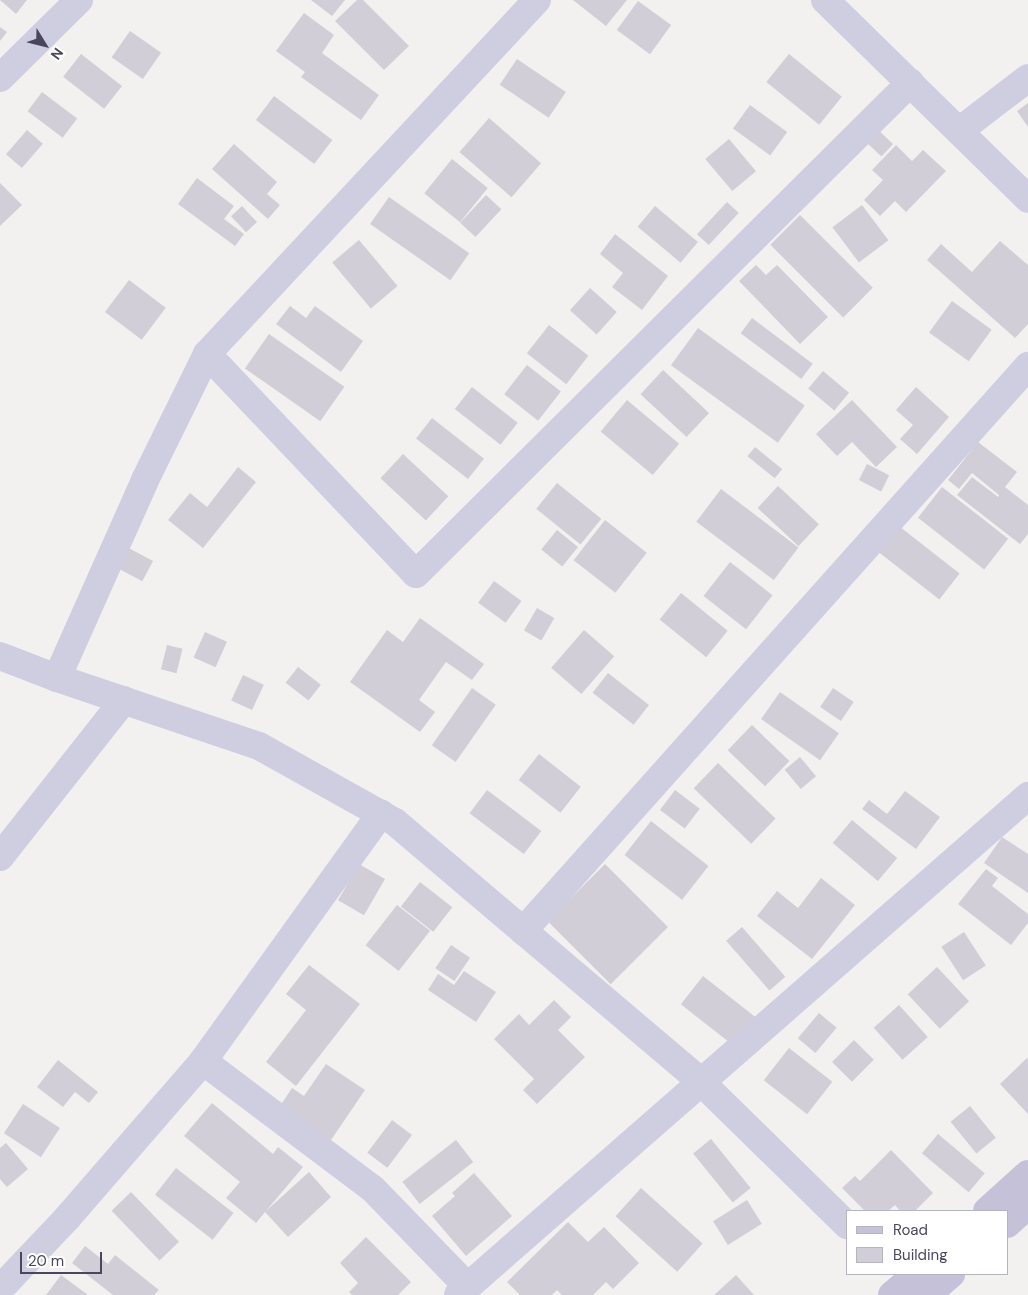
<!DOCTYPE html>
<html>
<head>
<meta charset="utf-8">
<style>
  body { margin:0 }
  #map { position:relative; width:1028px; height:1295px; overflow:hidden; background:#f2f1ef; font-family:"DM Sans",sans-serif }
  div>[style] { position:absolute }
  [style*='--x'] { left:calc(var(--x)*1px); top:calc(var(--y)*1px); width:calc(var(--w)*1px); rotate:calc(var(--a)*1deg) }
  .building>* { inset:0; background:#d1ced7; transform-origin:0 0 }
  .street>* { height:28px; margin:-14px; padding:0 14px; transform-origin:14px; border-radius:14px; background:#cfcde0 }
  .secondary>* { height:28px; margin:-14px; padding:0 14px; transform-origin:14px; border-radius:14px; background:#c5c1d9 }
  span { translate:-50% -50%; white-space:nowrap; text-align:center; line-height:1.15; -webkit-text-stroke:4.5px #fff; paint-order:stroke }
  .legend { position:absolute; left:846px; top:1210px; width:162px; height:65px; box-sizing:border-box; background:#fff; border:1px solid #b6b5bf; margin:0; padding:6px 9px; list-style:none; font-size:15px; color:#49475e }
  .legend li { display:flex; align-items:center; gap:10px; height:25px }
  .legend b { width:25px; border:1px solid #b6b5bf }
  .north { position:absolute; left:20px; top:20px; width:50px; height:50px; -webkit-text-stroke:4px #fff; paint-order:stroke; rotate:126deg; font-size:14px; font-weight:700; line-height:20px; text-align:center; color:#49475e }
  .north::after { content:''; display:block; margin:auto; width:18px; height:22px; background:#49475e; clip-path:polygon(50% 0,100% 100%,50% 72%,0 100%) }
  .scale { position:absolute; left:20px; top:1252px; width:82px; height:22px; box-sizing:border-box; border:2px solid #49475e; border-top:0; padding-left:6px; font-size:15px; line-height:18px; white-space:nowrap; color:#49475e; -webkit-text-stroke:4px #fff; paint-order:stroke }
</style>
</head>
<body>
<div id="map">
  <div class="building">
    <div style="clip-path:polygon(0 0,27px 0,16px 14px)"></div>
    <div style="clip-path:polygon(311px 0,345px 0,332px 16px)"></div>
    <div style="clip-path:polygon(357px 0,363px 0,409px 46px,384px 70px,335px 21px)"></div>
    <div style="clip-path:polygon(573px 0,627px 0,606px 26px)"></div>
    <div style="left:638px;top:1px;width:41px;height:36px;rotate:36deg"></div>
    <div style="clip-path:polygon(304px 13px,334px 35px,322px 53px,379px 95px,361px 120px,301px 77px,305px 72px,276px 51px)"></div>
    <div style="clip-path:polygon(0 27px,7px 32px,0 41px)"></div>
    <div style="left:130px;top:31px;width:38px;height:32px;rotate:35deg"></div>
    <div style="left:81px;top:54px;width:52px;height:29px;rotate:38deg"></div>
    <div style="left:789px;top:54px;width:68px;height:36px;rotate:39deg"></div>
    <div style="left:517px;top:59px;width:59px;height:31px;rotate:34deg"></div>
    <div style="left:42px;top:92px;width:44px;height:24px;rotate:37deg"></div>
    <div style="left:274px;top:96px;width:73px;height:30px;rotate:37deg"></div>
    <div style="clip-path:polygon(1028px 103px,1028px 127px,1017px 111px)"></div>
    <div style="left:750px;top:105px;width:46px;height:29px;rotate:36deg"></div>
    <div style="left:489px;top:118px;width:69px;height:45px;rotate:41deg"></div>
    <div style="left:877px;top:129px;width:22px;height:17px;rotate:43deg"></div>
    <div style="left:27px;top:130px;width:21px;height:32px;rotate:41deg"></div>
    <div style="left:729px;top:139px;width:42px;height:31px;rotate:50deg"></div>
    <div style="clip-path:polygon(234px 144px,277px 182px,267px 194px,280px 205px,268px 219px,212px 169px)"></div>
    <div style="clip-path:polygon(896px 145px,912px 161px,923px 150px,946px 171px,906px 212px,895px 201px,880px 216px,864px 200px,883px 180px,872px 170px)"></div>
    <div style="left:452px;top:159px;width:46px;height:44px;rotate:39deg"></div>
    <div style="clip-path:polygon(197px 178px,234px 206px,224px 219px,244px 234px,235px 246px,178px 204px)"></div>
    <div style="clip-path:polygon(0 183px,22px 205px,0 226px)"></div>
    <div style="left:486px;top:195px;width:21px;height:38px;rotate:43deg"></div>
    <div style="left:389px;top:197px;width:98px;height:33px;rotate:35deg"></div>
    <div style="left:727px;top:202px;width:16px;height:44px;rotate:43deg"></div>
    <div style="left:862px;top:205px;width:44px;height:37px;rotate:53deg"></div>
    <div style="left:242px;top:206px;width:22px;height:15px;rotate:47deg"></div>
    <div style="left:655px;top:206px;width:56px;height:27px;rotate:40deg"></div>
    <div style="left:800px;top:215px;width:103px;height:42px;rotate:45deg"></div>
    <div style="clip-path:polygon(615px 234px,668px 276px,642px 310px,612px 287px,623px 273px,600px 254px)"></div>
    <div style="left:359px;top:240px;width:60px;height:35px;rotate:50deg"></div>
    <div style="clip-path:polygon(1000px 241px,1028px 265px,1028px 324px,1015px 338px,927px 260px,941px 244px,972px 272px)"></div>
    <div style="clip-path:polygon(756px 265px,766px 275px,777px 265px,828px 317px,800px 344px,739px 281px)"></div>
    <div style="left:129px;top:280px;width:46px;height:40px;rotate:37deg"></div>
    <div style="left:590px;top:288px;width:36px;height:30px;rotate:42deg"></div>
    <div style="left:952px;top:301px;width:49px;height:39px;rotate:36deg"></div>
    <div style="clip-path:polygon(290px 306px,306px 318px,315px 306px,363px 341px,341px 372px,276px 324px)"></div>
    <div style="left:752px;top:318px;width:76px;height:19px;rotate:37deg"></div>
    <div style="left:549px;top:325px;width:50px;height:36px;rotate:38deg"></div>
    <div style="left:698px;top:328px;width:132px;height:46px;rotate:36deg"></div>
    <div style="left:269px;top:334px;width:92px;height:42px;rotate:35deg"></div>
    <div style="left:527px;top:365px;width:43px;height:37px;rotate:38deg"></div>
    <div style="left:663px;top:370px;width:63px;height:33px;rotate:43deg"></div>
    <div style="left:823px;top:371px;width:34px;height:23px;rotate:40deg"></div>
    <div style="left:472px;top:387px;width:58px;height:28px;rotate:38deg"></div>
    <div style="clip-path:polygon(916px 387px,949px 417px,917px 454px,900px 439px,913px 425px,896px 410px)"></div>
    <div style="left:627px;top:400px;width:68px;height:41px;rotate:40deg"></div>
    <div style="clip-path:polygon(852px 400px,897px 447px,876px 467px,852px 442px,837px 456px,816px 434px)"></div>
    <div style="left:432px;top:418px;width:66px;height:26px;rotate:38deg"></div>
    <div style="clip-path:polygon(978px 442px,1017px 472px,1005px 487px,1028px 505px,1028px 534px,1020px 544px,957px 495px,972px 477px,998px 497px,999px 495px,972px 473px,959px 489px,948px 480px)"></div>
    <div style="left:755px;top:447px;width:35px;height:12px;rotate:39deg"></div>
    <div style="left:403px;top:454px;width:62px;height:33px;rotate:43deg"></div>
    <div style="left:867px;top:464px;width:25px;height:18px;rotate:27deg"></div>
    <div style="clip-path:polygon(238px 467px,256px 482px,203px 548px,168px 520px,190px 493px,207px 507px)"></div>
    <div style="left:557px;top:483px;width:57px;height:33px;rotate:39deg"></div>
    <div style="left:778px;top:486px;width:56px;height:30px;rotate:43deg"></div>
    <div style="left:942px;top:487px;width:84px;height:39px;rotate:38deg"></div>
    <div style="left:721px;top:489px;width:97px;height:41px;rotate:37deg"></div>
    <div style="left:605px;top:520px;width:53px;height:51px;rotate:38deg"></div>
    <div style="left:895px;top:523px;width:82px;height:33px;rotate:38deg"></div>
    <div style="left:557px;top:530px;width:27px;height:25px;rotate:39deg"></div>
    <div style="left:123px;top:545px;width:34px;height:23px;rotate:28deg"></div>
    <div style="left:730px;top:562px;width:54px;height:43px;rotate:38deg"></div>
    <div style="left:494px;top:581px;width:34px;height:27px;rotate:36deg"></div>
    <div style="left:681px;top:593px;width:60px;height:34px;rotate:39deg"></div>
    <div style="left:537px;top:608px;width:20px;height:26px;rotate:30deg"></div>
    <div style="clip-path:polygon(420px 618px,484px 664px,472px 680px,446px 662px,419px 700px,435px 712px,420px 732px,350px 682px,387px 630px,403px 642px)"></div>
    <div style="left:584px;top:630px;width:40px;height:50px;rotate:41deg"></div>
    <div style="left:205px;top:632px;width:24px;height:28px;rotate:24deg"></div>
    <div style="left:167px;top:645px;width:16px;height:25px;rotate:14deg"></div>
    <div style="left:298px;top:667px;width:29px;height:20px;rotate:38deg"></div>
    <div style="left:608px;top:673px;width:52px;height:25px;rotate:38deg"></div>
    <div style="left:243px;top:675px;width:23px;height:28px;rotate:25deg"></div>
    <div style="left:472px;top:688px;width:29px;height:70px;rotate:35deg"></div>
    <div style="left:833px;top:688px;width:25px;height:23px;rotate:34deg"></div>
    <div style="left:780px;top:692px;width:72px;height:33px;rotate:35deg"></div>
    <div style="left:752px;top:725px;width:52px;height:35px;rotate:44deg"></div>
    <div style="left:539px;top:754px;width:53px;height:33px;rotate:38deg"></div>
    <div style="left:800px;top:757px;width:25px;height:20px;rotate:50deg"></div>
    <div style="left:718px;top:763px;width:80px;height:35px;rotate:44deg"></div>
    <div style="left:487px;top:790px;width:68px;height:29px;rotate:37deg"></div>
    <div style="left:675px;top:790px;width:31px;height:25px;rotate:37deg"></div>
    <div style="clip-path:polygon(905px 791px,940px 817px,916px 849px,862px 809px,869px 800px,887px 814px)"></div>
    <div style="left:852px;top:820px;width:59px;height:30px;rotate:40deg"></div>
    <div style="left:651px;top:821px;width:73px;height:43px;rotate:38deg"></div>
    <div style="clip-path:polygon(1002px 837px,1028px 854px,1028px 893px,984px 863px)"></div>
    <div style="left:359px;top:864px;width:30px;height:42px;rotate:30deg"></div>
    <div style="left:605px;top:864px;width:89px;height:81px;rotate:45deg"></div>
    <div style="clip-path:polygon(986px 869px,998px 878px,992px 886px,1028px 914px,1028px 923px,1011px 945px,958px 904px)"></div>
    <div style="clip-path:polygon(821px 878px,855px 905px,812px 959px,757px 916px,777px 891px,798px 908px)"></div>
    <div style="left:420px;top:882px;width:41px;height:31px;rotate:38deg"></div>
    <div style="left:397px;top:905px;width:42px;height:51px;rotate:38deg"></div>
    <div style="left:742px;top:927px;width:66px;height:21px;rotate:49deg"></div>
    <div style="left:964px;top:932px;width:40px;height:27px;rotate:57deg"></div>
    <div style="left:451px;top:945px;width:23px;height:28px;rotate:34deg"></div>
    <div style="clip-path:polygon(309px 965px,360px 1004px,296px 1086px,266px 1062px,306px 1010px,286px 994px)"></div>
    <div style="left:937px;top:967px;width:47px;height:40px;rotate:47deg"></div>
    <div style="clip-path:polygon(464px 971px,496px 992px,476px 1022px,428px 990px,438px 974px,454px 985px)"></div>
    <div style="left:703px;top:976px;width:66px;height:36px;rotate:38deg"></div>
    <div style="clip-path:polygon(554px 1000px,571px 1017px,558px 1030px,585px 1057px,537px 1104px,523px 1090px,534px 1079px,494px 1039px,519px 1014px,529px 1025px)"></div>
    <div style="left:899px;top:1005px;width:43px;height:34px;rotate:48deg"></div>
    <div style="left:819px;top:1013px;width:23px;height:33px;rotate:40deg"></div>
    <div style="left:854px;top:1040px;width:28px;height:31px;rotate:45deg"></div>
    <div style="left:789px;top:1048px;width:55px;height:41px;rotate:38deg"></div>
    <div style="clip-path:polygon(1027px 1058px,1028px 1060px,1028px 1114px,1000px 1084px)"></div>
    <div style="clip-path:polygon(58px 1060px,98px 1092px,89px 1103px,75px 1092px,63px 1107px,37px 1087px)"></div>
    <div style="clip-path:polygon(326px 1064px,365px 1090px,331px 1140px,280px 1106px,292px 1088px,304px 1096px)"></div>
    <div style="clip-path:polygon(212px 1103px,273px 1154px,278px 1147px,303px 1167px,266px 1211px,309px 1172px,331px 1197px,288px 1237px,265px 1212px,256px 1223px,226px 1198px,240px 1182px,184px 1136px)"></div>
    <div style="left:23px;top:1104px;width:44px;height:35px;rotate:33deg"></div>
    <div style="left:970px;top:1106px;width:41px;height:25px;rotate:51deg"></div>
    <div style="left:392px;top:1120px;width:25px;height:41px;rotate:37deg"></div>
    <div style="left:938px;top:1134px;width:61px;height:25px;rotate:40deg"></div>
    <div style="left:711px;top:1139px;width:63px;height:23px;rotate:51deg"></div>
    <div style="left:456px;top:1140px;width:28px;height:68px;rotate:52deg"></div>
    <div style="clip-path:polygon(6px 1143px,28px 1169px,7px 1187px,0 1179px,0 1148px)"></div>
    <div style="clip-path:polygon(891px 1150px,933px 1193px,915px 1211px,900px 1211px,895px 1205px,888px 1211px,865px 1211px,842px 1188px,855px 1176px,860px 1181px)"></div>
    <div style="left:176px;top:1168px;width:73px;height:34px;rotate:38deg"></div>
    <div style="clip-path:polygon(474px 1173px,512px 1216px,466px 1256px,432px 1216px,455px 1196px,452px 1193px)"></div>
    <div style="left:641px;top:1188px;width:83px;height:38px;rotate:42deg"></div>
    <div style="left:131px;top:1192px;width:69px;height:27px;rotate:46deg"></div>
    <div style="left:747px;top:1200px;width:28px;height:40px;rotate:58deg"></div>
    <div style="clip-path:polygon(568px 1222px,588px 1242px,604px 1227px,639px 1263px,613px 1289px,606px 1282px,593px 1295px,562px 1295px,557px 1290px,552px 1295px,520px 1295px,507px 1282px)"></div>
    <div style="clip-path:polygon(366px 1237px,411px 1282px,398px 1295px,352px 1295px,349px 1292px,358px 1283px,340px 1263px)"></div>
    <div style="clip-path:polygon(85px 1246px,108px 1264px,115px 1255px,159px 1290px,154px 1295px,113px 1295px,72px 1263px)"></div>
    <div style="clip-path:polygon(61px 1275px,88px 1295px,46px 1295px)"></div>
    <div style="clip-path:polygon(736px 1275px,754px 1295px,714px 1295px)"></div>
  </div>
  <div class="street">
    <div style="--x:537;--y:0;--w:484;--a:133"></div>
    <div style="--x:207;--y:354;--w:303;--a:46.5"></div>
    <div style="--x:416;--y:574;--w:697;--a:-44.83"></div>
    <div style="--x:825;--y:0;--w:284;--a:44.4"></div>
    <div style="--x:0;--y:78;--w:111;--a:-44.6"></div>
    <div style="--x:959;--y:131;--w:87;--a:-37.5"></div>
    <div style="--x:0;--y:656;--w:61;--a:21.1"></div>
    <div style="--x:57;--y:678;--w:213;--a:18.6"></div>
    <div style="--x:259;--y:746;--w:156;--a:29.2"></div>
    <div style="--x:395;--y:822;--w:400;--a:40.3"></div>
    <div style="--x:700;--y:1081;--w:206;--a:44.4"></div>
    <div style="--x:57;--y:678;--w:217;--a:-66"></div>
    <div style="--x:145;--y:480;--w:140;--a:-63.8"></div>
    <div style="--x:0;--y:857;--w:200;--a:-51.7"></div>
    <div style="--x:523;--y:931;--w:758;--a:-48.21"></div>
    <div style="--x:203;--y:1061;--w:213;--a:37"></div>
    <div style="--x:373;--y:1189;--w:136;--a:45.9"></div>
    <div style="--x:0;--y:1289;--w:99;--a:-46.6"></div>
    <div style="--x:68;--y:1217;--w:206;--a:-49.1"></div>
    <div style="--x:203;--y:1061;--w:305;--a:-54.3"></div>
    <div style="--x:458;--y:1295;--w:758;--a:-41.2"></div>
  </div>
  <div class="secondary">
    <div style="--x:987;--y:1211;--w:55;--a:-42.1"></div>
    <div style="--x:1007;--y:1224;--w:28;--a:-42"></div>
    <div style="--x:892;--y:1295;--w:33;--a:-40"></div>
    <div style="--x:927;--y:1295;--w:32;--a:-41"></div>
  </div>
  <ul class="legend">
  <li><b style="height:6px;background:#c5c1d9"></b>Road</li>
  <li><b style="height:14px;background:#d1ced7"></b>Building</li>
  </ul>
  <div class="north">N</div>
  <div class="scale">20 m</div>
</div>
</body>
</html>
